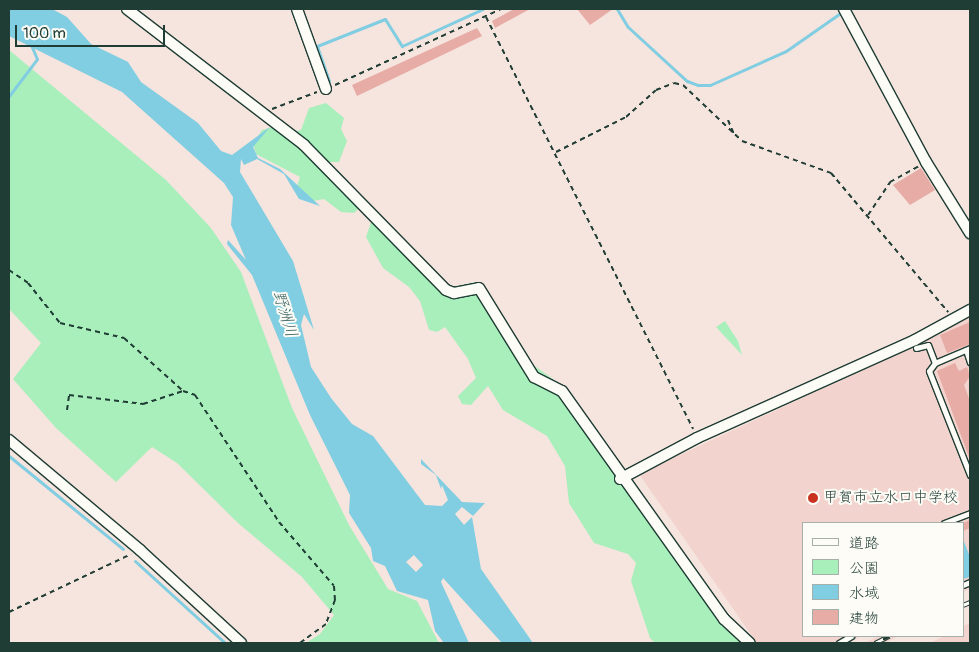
<!DOCTYPE html>
<html>
<head>
<meta charset="utf-8">
<style>
  body { margin:0 }
  #map { position:relative; width:979px; height:652px; overflow:hidden; background:#f6e4de; font-family:Pangolin,"Klee One",sans-serif }
  div>[style] { position:absolute }
  [style*='--x'] { left:calc(var(--x)*1px); top:calc(var(--y)*1px); width:calc(var(--w)*1px); rotate:calc(var(--a)*1deg) }
  .built>* { inset:0; background:#f2d3cd }
  .green>* { inset:0; background:#a9efbc }
  .water>* { inset:0; background:#81cde1 }
  .stream>* { height:3px; margin:-1.5px; padding:0 1.5px; transform-origin:1.5px; border-radius:1.5px; background:#81cde1 }
  .building>* { inset:0; background:#e7aca5 }
  .path>* { height:2px; margin-top:-1px; transform-origin:0; background:repeating-linear-gradient(90deg,#1f3d34 0 5px,transparent 0 9px) }
  .roads { filter:drop-shadow(1px 0 #1f3d34) drop-shadow(-1px 0 #1f3d34) drop-shadow(0 1px #1f3d34) drop-shadow(0 -1px #1f3d34) }
  .service>* { height:5px; margin:-2.5px; padding:0 2.5px; transform-origin:2.5px; border-radius:2.5px; background:#fdfcf7 }
  .minor>* { height:10px; margin:-5px; padding:0 5px; transform-origin:5px; border-radius:5px; background:#fdfcf7 }
  .rail>* { height:5px; margin-top:-2.5px; transform-origin:0; background:repeating-linear-gradient(90deg,#fdfcf7 0 9px,#1f3d34 0 18px); box-sizing:border-box; border-block:1px solid #1f3d34 }
  .dots>* { width:14px; height:14px; translate:-50% -50%; box-sizing:border-box; border:2px solid #fdfcf7; border-radius:50% }
  span { translate:-50% -50%; white-space:nowrap; text-align:center; line-height:1.15; -webkit-text-stroke:4px #fdfcf7; paint-order:stroke }
  .poi-label { font-size:15px; color:#1f3d34 }
  .left { translate:0 -50%; text-align:left }
  .water-label { font-size:16px; color:#38615f; font-style:italic }
  .frame { position:absolute; inset:0; border:10px solid #1f3d34; pointer-events:none }
  .legend { position:absolute; left:802px; top:522px; width:162px; height:115px; box-sizing:border-box; background:#fdfcf7; border:1px solid #a4b0a9; margin:0; padding:6px 9px; list-style:none; font-size:15px; color:#1f3d34 }
  .legend li { display:flex; align-items:center; gap:10px; height:25px }
  .legend b { width:25px; border:1px solid #a4b0a9 }
  .scale { position:absolute; left:15px; top:25px; width:150px; height:22px; box-sizing:border-box; border:2px solid #1f3d34; border-top:0; padding-left:6px; font-size:15px; line-height:18px; white-space:nowrap; color:#1f3d34; -webkit-text-stroke:4px #fdfcf7; paint-order:stroke }
</style>
</head>
<body>
<div id="map">
  <div class="built">
    <div style="clip-path:polygon(970px 314px,970px 589px,963px 592px,963px 523px,803px 523px,803px 636px,861px 636px,848px 643px,757px 643px,639px 474px,933px 337px)"></div>
    <div style="clip-path:polygon(970px 623px,970px 643px,930px 643px,944px 636px,963px 636px,963px 626px)"></div>
    <div style="clip-path:polygon(878px 636px,898px 636px,885px 643px,865px 643px)"></div>
  </div>
  <div class="green">
    <div style="clip-path:polygon(9px 50px,166px 180px,211px 228px,241px 272px,292px 408px,349px 525px,388px 589px,417px 601px,439px 643px,306px 643px,320px 634px,334px 615px,302px 577px,238px 523px,177px 463px,152px 447px,116px 482px,56px 428px,13px 379px,41px 343px,9px 309px)"></div>
    <div style="clip-path:polygon(326px 103px,344px 118px,341px 129px,347px 141px,339px 162px,327px 162px,362px 205px,354px 213px,341px 212px,324px 199px,313px 201px,296px 189px,300px 177px,256px 154px,253px 144px,262px 130px,277px 126px,287px 133px,301px 130px,309px 108px)"></div>
    <div style="clip-path:polygon(372px 219px,446px 288px,476px 282px,523px 358px,553px 379px,708px 596px,752px 643px,655px 643px,650px 638px,631px 581px,636px 563px,628px 554px,594px 543px,569px 503px,565px 466px,547px 436px,503px 410px,488px 386px,471px 405px,462px 404px,458px 396px,476px 378px,468px 359px,445px 327px,437px 332px,429px 330px,420px 301px,409px 287px,383px 268px,366px 237px)"></div>
    <div style="clip-path:polygon(725px 321px,738px 341px,742px 355px,716px 327px)"></div>
  </div>
  <div class="water">
    <div style="clip-path:polygon(evenodd,9px 9px,52px 9px,67px 17px,91px 44px,128px 62px,141px 82px,198px 123px,221px 151px,232px 155px,270px 127px,253px 147px,258px 158px,280px 169px,320px 206px,299px 199px,284px 174px,257px 159px,244px 165px,241px 159px,240px 172px,293px 261px,314px 330px,304px 314px,301px 325px,311px 367px,331px 398px,352px 424px,373px 436px,425px 505px,442px 506px,448px 500px,442px 485px,441px 489px,436px 475px,421px 464px,421px 459px,462px 502px,485px 503px,473px 516px,462px 507px,455px 514px,464px 525px,472px 517px,481px 569px,533px 643px,502px 643px,443px 578px,441px 582px,469px 643px,444px 643px,435px 631px,428px 600px,397px 591px,385px 566px,373px 561px,371px 548px,349px 513px,350px 495px,310px 415px,252px 275px,227px 244px,228px 240px,246px 260px,231px 225px,233px 197px,224px 183px,122px 92px,9px 36px,9px 9px,414px 555px,423px 565px,416px 572px,406px 562px,414px 555px)"></div>
    <div style="clip-path:polygon(963px 539px,970px 557px,970px 577px,963px 579px)"></div>
  </div>
  <div class="stream">
    <div style="--x:617;--y:9;--w:21;--a:59"></div>
    <div style="--x:628;--y:27;--w:80;--a:42.5"></div>
    <div style="--x:687;--y:81;--w:12;--a:20"></div>
    <div style="--x:698;--y:85;--w:12;--a:0"></div>
    <div style="--x:710;--y:85;--w:83;--a:-24.1"></div>
    <div style="--x:786;--y:51;--w:65;--a:-34.9"></div>
    <div style="--x:329;--y:81;--w:37;--a:-109"></div>
    <div style="--x:317;--y:46;--w:73;--a:-21.7"></div>
    <div style="--x:385;--y:19;--w:32;--a:58"></div>
    <div style="--x:402;--y:46;--w:89;--a:-24.6"></div>
    <div style="--x:9;--y:96;--w:46;--a:-52.9"></div>
    <div style="--x:37;--y:59;--w:21;--a:-113"></div>
    <div style="--x:9;--y:456;--w:147;--a:39.2"></div>
    <div style="--x:135;--y:561;--w:122;--a:42.3"></div>
    <div style="--x:542;--y:643;--w:4;--a:0"></div>
  </div>
  <div class="building">
    <div style="clip-path:polygon(514px 9px,530px 9px,495px 28px,492px 21px)"></div>
    <div style="clip-path:polygon(577px 9px,613px 9px,590px 25px)"></div>
    <div style="clip-path:polygon(477px 28px,482px 36px,357px 96px,352px 85px)"></div>
    <div style="clip-path:polygon(921px 168px,935px 190px,910px 205px,893px 185px)"></div>
    <div style="clip-path:polygon(970px 322px,970px 344px,947px 353px,940px 335px)"></div>
    <div style="clip-path:polygon(955px 363px,959px 371px,967px 367px,970px 376px,964px 385px,970px 401px,969px 457px,937px 371px)"></div>
    <div style="clip-path:polygon(970px 520px,970px 528px,963px 531px,963px 523px)"></div>
  </div>
  <div class="path">
    <div style="--x:486;--y:17;--w:461;--a:63.3"></div>
    <div style="--x:335;--y:85;--w:183;--a:-24.6"></div>
    <div style="--x:272;--y:109;--w:48;--a:-20.7"></div>
    <div style="--x:728;--y:120;--w:15;--a:67"></div>
    <div style="--x:556;--y:152;--w:78;--a:-26.6"></div>
    <div style="--x:626;--y:117;--w:40;--a:-42"></div>
    <div style="--x:656;--y:90;--w:19;--a:-21"></div>
    <div style="--x:674;--y:83;--w:9;--a:13"></div>
    <div style="--x:683;--y:85;--w:81;--a:43.5"></div>
    <div style="--x:742;--y:141;--w:95;--a:19.8"></div>
    <div style="--x:831;--y:173;--w:182;--a:49.9"></div>
    <div style="--x:868;--y:215;--w:40;--a:-56"></div>
    <div style="--x:890;--y:182;--w:33;--a:-29"></div>
    <div style="--x:9;--y:270;--w:23;--a:34"></div>
    <div style="--x:28;--y:283;--w:51;--a:51.3"></div>
    <div style="--x:60;--y:323;--w:66;--a:13.2"></div>
    <div style="--x:124;--y:338;--w:79;--a:41.9"></div>
    <div style="--x:67;--y:410;--w:15;--a:-82"></div>
    <div style="--x:69;--y:395;--w:75;--a:6.9"></div>
    <div style="--x:143;--y:404;--w:42;--a:-18"></div>
    <div style="--x:183;--y:391;--w:13;--a:18"></div>
    <div style="--x:195;--y:395;--w:152;--a:56.5"></div>
    <div style="--x:279;--y:522;--w:84;--a:49.3"></div>
    <div style="--x:334;--y:586;--w:14;--a:86"></div>
    <div style="--x:335;--y:600;--w:26;--a:111"></div>
    <div style="--x:326;--y:624;--w:32;--a:144"></div>
    <div style="--x:9;--y:612;--w:135;--a:-25.4"></div>
  </div>
  <div class="roads">
    <div class="service">
      <div style="--x:916;--y:348;--w:12;--a:-14"></div>
      <div style="--x:928;--y:345;--w:19;--a:69"></div>
      <div style="--x:970;--y:348;--w:38;--a:157"></div>
      <div style="--x:935;--y:363;--w:10;--a:127"></div>
      <div style="--x:929;--y:371;--w:112;--a:68.5"></div>
      <div style="--x:966;--y:350;--w:13;--a:72"></div>
      <div style="--x:944;--y:523;--w:28;--a:-21"></div>
      <div style="--x:963;--y:585;--w:8;--a:-23"></div>
      <div style="--x:839;--y:643;--w:14;--a:-30"></div>
    </div>
    <div class="minor">
      <div style="--x:127;--y:9;--w:223;--a:37.5"></div>
      <div style="--x:304;--y:145;--w:203;--a:45.6"></div>
      <div style="--x:446;--y:290;--w:9;--a:21"></div>
      <div style="--x:454;--y:293;--w:25;--a:-11"></div>
      <div style="--x:479;--y:288;--w:105;--a:58.3"></div>
      <div style="--x:534;--y:377;--w:31;--a:27"></div>
      <div style="--x:562;--y:391;--w:280;--a:54.6"></div>
      <div style="--x:724;--y:619;--w:35;--a:43"></div>
      <div style="--x:297;--y:9;--w:85;--a:70.1"></div>
      <div style="--x:844;--y:9;--w:174;--a:61.8"></div>
      <div style="--x:926;--y:162;--w:84;--a:58.2"></div>
      <div style="--x:9;--y:440;--w:171;--a:40"></div>
      <div style="--x:140;--y:550;--w:137;--a:42.6"></div>
      <div style="--x:620;--y:479;--w:87;--a:-28"></div>
      <div style="--x:697;--y:438;--w:239;--a:-24.2"></div>
      <div style="--x:915;--y:340;--w:63;--a:-28.6"></div>
    </div>
  </div>
  <div class="rail">
    <div style="--x:963;--y:605;--w:8;--a:-23"></div>
    <div style="--x:875;--y:643;--w:16;--a:-27"></div>
  </div>
  <div class="dots">
    <div style="left:813px;top:498px;background:#c8321e"></div>
  </div>
  <div class="poi-label">
    <span class="left" style="left:823px;top:498px">甲賀市立水口中学校</span>
  </div>
  <div class="water-label">
    <span style="left:285px;top:314px;rotate:73deg">野洲川</span>
  </div>
  <div class="frame"></div>
  <ul class="legend">
  <li><b style="height:6px;background:#fdfcf7"></b>道路</li>
  <li><b style="height:14px;background:#a9efbc"></b>公園</li>
  <li><b style="height:14px;background:#81cde1"></b>水域</li>
  <li><b style="height:14px;background:#e7aca5"></b>建物</li>
  </ul>
  <div class="scale">100 m</div>
</div>
</body>
</html>
